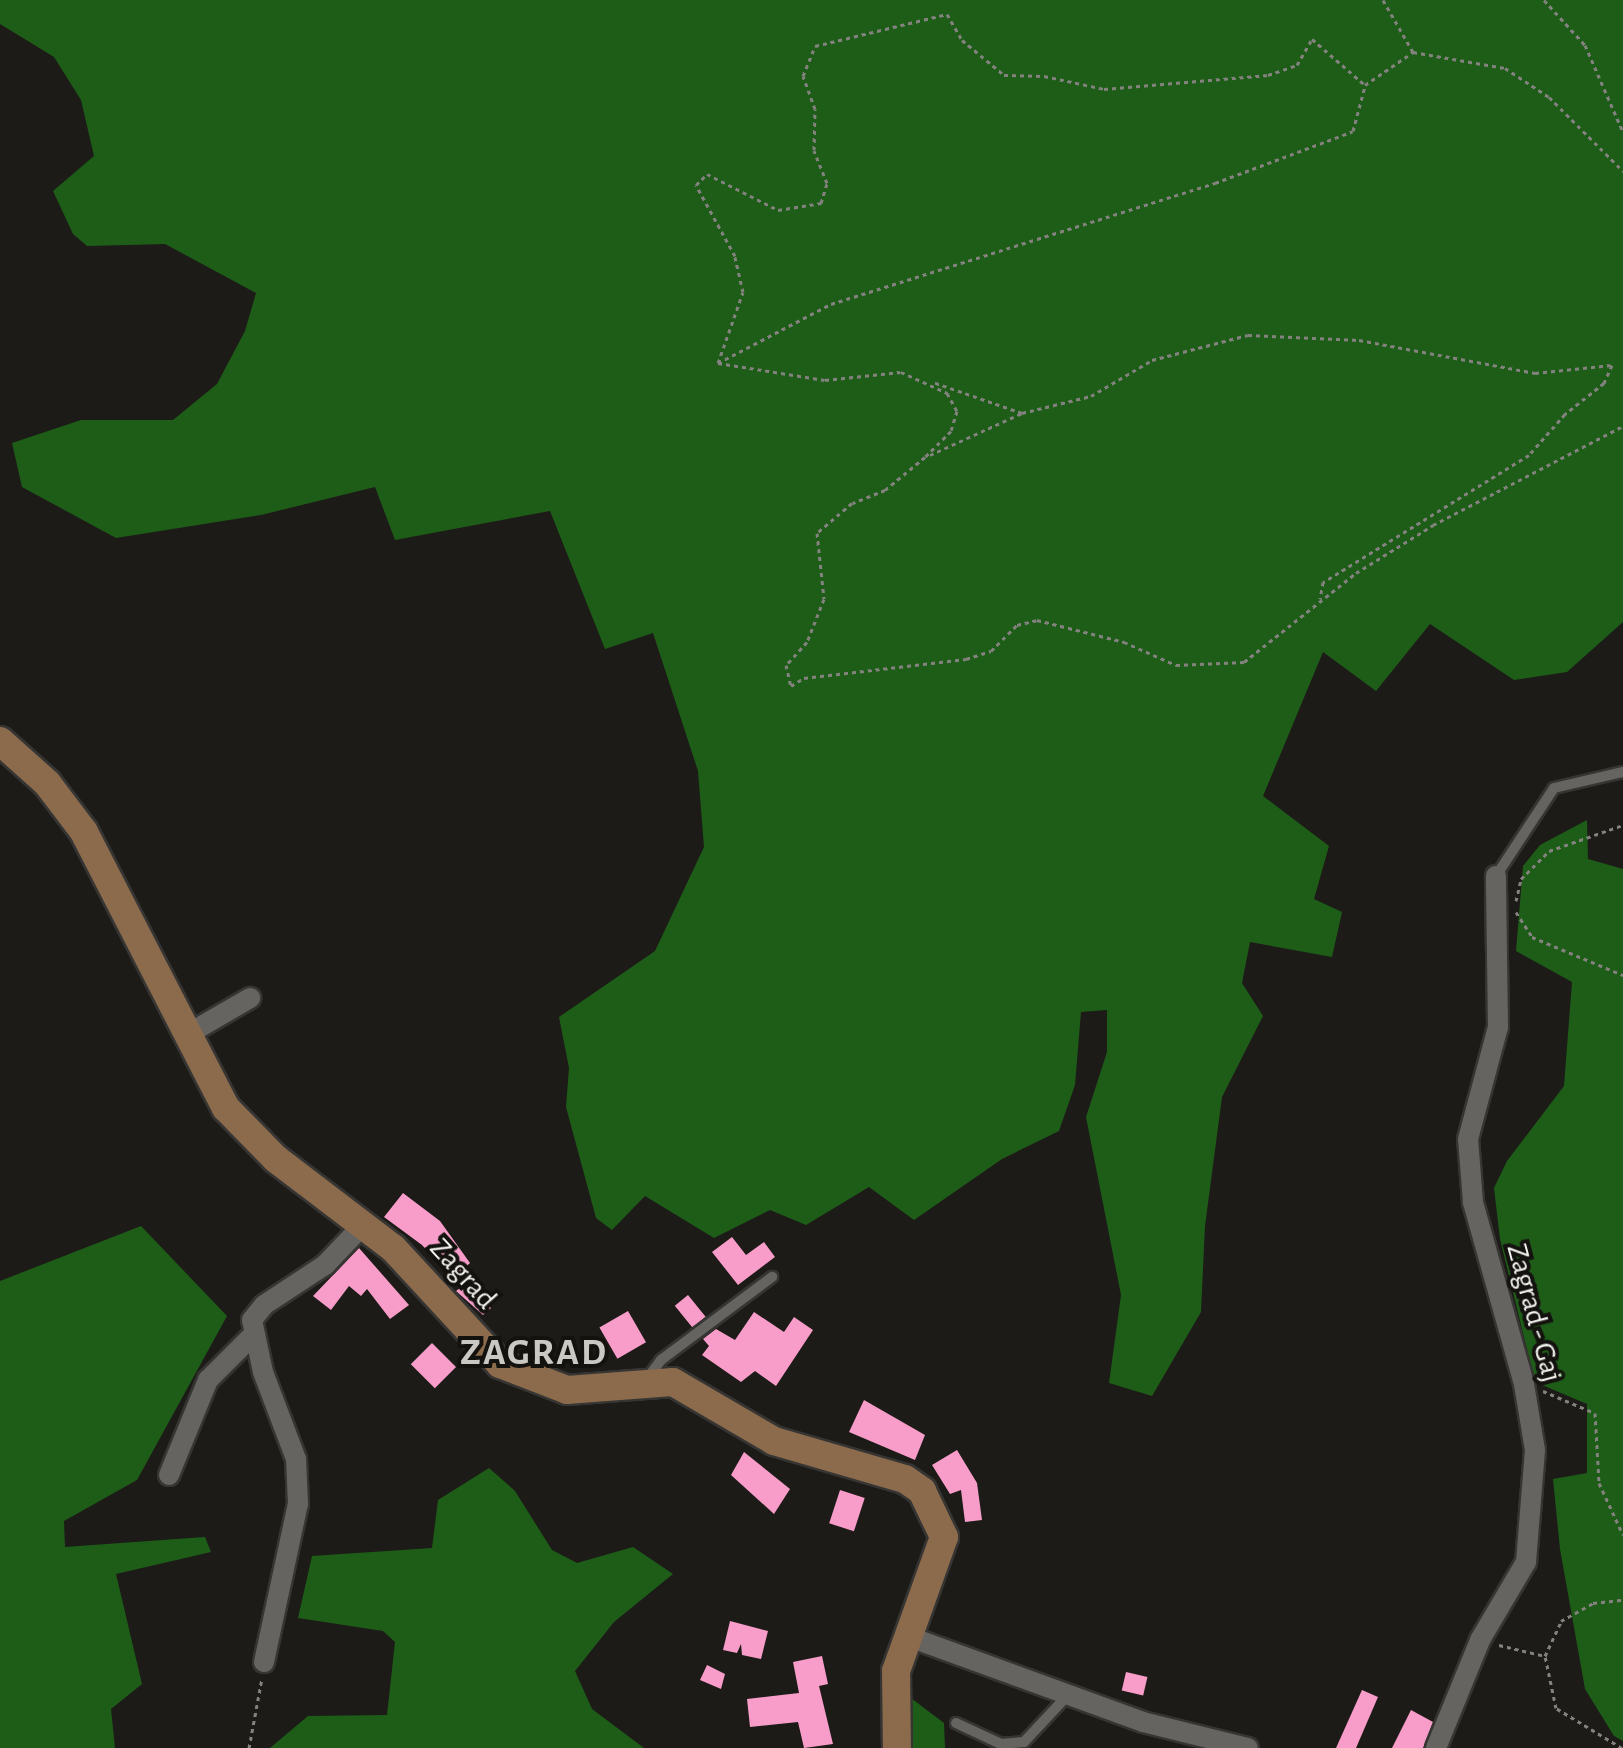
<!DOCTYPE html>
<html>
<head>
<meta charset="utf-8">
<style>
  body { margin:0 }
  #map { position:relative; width:1623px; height:1748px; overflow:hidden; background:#1d1b17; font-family:"Alegreya Sans",sans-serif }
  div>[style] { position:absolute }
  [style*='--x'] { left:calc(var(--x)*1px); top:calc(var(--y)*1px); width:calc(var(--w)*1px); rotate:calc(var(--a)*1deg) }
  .forest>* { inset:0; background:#1d5d18 }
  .building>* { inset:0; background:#f89dc9; transform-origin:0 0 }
  .path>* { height:3px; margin-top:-1.5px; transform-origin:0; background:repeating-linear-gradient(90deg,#84827f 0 4px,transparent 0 8px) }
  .roads { filter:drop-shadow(2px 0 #363533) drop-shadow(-2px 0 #363533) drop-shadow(0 2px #363533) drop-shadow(0 -2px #363533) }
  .service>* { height:10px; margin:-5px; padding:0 5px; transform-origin:5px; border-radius:5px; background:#666460 }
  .minor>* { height:20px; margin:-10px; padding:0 10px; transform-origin:10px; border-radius:10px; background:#666460 }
  .secondary>* { height:28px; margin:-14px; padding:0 14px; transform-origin:14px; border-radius:14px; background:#8b6b4c }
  span { translate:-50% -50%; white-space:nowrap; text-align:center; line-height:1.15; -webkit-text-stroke:8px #14120f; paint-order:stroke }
  .street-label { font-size:30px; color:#f1f0ed }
  .district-label { font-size:38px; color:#cac8c3; font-weight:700; letter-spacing:2px }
</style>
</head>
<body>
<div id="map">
  <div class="forest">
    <div style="clip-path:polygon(0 0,1623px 0,1623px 622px,1567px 672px,1514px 680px,1430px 624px,1376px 691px,1323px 652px,1263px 796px,1329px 846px,1314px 899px,1342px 912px,1332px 957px,1250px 942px,1242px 983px,1263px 1016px,1222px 1097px,1205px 1226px,1201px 1312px,1152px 1396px,1109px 1383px,1121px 1295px,1086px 1117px,1107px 1052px,1107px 1010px,1081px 1012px,1075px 1085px,1059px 1131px,1002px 1159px,914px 1220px,869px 1187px,806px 1225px,770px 1210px,714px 1238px,645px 1196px,612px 1230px,596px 1218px,566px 1107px,569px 1068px,559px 1017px,655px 951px,704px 847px,698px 771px,653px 633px,605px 649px,550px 511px,395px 540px,375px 487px,261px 515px,116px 538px,22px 487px,12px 443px,81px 420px,173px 420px,217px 384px,245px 331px,256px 293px,165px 244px,87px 246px,73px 234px,53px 191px,94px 156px,81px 100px,54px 57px,0 24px)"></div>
    <div style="clip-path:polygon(1587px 820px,1588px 859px,1623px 869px,1623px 1741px,1614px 1736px,1585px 1689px,1560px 1549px,1553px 1479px,1587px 1473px,1587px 1404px,1535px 1382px,1500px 1239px,1494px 1188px,1507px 1161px,1564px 1086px,1572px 982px,1516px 951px,1523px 866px,1540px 845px)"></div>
    <div style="clip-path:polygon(141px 1226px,227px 1316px,137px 1480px,64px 1521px,65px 1547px,205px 1537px,211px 1552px,116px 1574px,142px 1684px,111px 1709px,115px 1748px,0 1748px,0 1281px)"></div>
    <div style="clip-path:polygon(489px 1468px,515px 1491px,552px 1550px,577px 1563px,633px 1547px,673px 1574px,614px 1622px,575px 1671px,592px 1709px,644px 1748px,270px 1748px,308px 1716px,387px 1715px,395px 1642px,383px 1631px,298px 1618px,312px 1556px,432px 1548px,438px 1500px)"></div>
    <div style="clip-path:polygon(903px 1692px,944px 1723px,945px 1748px,909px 1748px)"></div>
  </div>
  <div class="building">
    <div style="clip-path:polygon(403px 1193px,440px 1221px,470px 1263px,462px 1270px,491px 1308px,483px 1315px,456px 1291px,460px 1288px,422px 1245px,384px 1217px)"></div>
    <div style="clip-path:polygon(732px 1237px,746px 1255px,764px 1242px,775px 1257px,738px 1285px,712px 1252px)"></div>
    <div style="clip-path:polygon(359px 1248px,409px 1305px,390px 1319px,367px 1289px,361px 1296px,349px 1286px,331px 1310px,313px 1296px)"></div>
    <div style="left:688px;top:1295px;width:28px;height:17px;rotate:51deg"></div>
    <div style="left:628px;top:1311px;width:36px;height:33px;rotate:60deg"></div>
    <div style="clip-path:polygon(754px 1312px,784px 1332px,794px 1317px,813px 1330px,776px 1386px,755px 1371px,741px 1382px,702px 1355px,709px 1346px,703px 1339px,716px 1329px,735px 1340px)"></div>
    <div style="left:432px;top:1343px;width:34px;height:30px;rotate:45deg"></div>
    <div style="clip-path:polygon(864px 1400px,925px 1435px,915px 1460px,849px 1432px)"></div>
    <div style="clip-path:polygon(957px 1450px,977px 1483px,982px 1520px,965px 1522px,961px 1490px,950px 1494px,932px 1465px)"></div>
    <div style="clip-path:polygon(744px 1452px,790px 1489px,774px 1514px,731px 1475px)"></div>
    <div style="left:840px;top:1490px;width:26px;height:35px;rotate:18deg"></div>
    <div style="clip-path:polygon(730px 1621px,768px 1631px,761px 1659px,742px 1655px,741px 1644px,737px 1653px,723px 1650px)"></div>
    <div style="clip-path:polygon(822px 1656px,828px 1684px,819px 1686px,833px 1744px,804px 1748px,798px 1722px,750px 1727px,747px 1699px,799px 1693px,793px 1662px)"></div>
    <div style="clip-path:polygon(707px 1665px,725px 1674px,721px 1689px,700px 1680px)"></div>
    <div style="left:1126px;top:1672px;width:22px;height:19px;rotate:13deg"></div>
    <div style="clip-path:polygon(1362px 1690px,1378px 1697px,1356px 1748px,1336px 1748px)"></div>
    <div style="clip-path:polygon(1411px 1710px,1433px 1722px,1423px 1748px,1392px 1748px)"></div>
  </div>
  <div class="path">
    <div style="--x:1544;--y:0;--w:61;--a:47.7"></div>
    <div style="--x:1585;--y:45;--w:95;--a:66.4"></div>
    <div style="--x:1413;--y:52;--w:93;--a:9.9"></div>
    <div style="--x:1505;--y:68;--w:53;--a:33.4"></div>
    <div style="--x:1549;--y:97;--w:105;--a:45"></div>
    <div style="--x:718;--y:363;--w:108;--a:9"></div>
    <div style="--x:825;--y:380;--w:76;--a:-6"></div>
    <div style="--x:901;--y:372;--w:51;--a:24.5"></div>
    <div style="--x:947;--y:393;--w:21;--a:61"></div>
    <div style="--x:957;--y:411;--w:21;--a:107"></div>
    <div style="--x:951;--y:431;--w:37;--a:135"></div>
    <div style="--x:925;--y:457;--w:52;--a:140.5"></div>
    <div style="--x:885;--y:490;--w:35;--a:158"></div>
    <div style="--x:852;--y:503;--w:46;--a:139.4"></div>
    <div style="--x:817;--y:533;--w:66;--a:83.9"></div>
    <div style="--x:824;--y:599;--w:46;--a:111.6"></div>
    <div style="--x:807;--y:642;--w:31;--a:132"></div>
    <div style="--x:786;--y:665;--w:22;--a:77"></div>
    <div style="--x:791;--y:686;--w:15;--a:-32"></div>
    <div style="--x:804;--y:678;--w:163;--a:-6.7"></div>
    <div style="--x:966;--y:659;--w:26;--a:-18"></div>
    <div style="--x:991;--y:651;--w:37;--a:-45"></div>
    <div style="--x:1017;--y:625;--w:21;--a:-14"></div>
    <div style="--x:1037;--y:620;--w:90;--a:14.2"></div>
    <div style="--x:1124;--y:642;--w:57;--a:23.9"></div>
    <div style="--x:1176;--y:665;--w:68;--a:-2.5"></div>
    <div style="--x:1244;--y:662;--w:143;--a:-38.5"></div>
    <div style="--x:1356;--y:573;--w:91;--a:-31.9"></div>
    <div style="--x:1433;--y:525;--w:214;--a:-27.5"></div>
    <div style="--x:718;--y:363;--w:75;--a:-70.6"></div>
    <div style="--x:743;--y:292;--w:37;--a:-103"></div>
    <div style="--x:735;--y:256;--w:81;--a:-118.8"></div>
    <div style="--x:696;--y:185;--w:16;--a:-45"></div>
    <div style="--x:707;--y:174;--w:80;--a:26.9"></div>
    <div style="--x:778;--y:210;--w:44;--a:-9.2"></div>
    <div style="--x:821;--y:203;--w:21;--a:-73"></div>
    <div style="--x:827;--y:183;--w:35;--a:-112"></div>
    <div style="--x:814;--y:150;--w:41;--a:-88.6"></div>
    <div style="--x:815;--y:109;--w:35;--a:-110"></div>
    <div style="--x:803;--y:76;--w:32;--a:-68"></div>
    <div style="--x:815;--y:46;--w:136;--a:-13.6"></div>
    <div style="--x:947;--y:14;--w:30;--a:60"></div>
    <div style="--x:962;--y:40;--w:55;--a:39.8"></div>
    <div style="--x:1004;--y:75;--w:40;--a:1.4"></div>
    <div style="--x:1044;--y:76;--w:61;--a:12.2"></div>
    <div style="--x:1104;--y:89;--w:165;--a:-4.9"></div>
    <div style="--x:1268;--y:75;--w:31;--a:-19"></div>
    <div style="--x:1297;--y:65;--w:30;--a:-60"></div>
    <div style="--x:1312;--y:39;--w:70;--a:41"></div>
    <div style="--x:1365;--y:85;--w:58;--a:-34.5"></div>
    <div style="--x:1413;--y:52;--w:60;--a:-120"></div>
    <div style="--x:718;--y:363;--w:127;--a:-27.6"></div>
    <div style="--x:831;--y:304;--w:403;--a:-17.5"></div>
    <div style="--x:1215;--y:183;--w:147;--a:-20.6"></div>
    <div style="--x:1353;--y:131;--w:47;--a:-75.1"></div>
    <div style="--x:1022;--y:413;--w:71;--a:-13.8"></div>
    <div style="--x:1091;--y:396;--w:71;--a:-30.5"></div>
    <div style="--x:1152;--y:360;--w:99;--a:-14.6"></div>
    <div style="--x:1248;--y:335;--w:111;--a:2.6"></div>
    <div style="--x:1359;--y:340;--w:179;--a:10.6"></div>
    <div style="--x:1535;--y:373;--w:77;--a:-5.9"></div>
    <div style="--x:1612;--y:365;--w:20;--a:114"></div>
    <div style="--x:1604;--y:383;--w:50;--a:141.5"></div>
    <div style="--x:1565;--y:414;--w:55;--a:131.3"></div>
    <div style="--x:1529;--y:455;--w:242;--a:148.3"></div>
    <div style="--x:1323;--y:582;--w:17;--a:100"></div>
    <div style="--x:930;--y:455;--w:101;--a:-24.5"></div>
    <div style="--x:1022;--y:413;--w:94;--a:-160.8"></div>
    <div style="--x:1516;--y:901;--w:23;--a:-77"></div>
    <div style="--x:1521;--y:879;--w:40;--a:-45"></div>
    <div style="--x:1549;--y:851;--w:78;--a:-19.4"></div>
    <div style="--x:1516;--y:912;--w:30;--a:57"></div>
    <div style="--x:1532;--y:937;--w:99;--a:22.7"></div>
    <div style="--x:1543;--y:1391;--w:56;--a:22.9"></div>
    <div style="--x:1595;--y:1413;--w:70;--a:86.7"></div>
    <div style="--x:1599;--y:1483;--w:57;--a:65.2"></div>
    <div style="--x:1499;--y:1645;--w:47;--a:13.4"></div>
    <div style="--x:249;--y:1748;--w:71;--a:-79.5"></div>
    <div style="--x:1622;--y:1748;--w:77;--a:-148.8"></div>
    <div style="--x:1556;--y:1708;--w:53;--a:-101.9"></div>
    <div style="--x:1545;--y:1656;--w:38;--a:-65"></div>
    <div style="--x:1561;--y:1621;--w:37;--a:-29"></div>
    <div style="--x:1593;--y:1603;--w:30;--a:-6"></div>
  </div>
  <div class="roads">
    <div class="service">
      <div style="--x:1496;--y:876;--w:105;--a:-56.6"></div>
      <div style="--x:1554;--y:788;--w:71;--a:-13.1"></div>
      <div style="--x:646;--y:1380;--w:25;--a:-53"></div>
      <div style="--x:661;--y:1360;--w:139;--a:-36.8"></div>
      <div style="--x:956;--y:1723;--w:50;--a:25"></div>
      <div style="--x:1001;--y:1744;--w:23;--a:-5"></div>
      <div style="--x:1024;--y:1742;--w:64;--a:-46.9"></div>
    </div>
    <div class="minor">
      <div style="--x:188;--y:1034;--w:72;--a:-30.1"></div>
      <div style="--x:169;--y:1475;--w:103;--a:-67.7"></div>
      <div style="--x:208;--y:1380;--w:64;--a:-45"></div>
      <div style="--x:907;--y:1636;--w:251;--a:20"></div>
      <div style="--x:1143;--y:1722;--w:108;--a:13.9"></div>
      <div style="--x:264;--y:1662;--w:162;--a:-77.9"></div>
      <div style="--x:298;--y:1504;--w:45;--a:-92.5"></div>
      <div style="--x:296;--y:1459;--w:93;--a:-110.8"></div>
      <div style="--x:263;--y:1372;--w:53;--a:-101.9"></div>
      <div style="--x:252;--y:1320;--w:19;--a:-51"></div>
      <div style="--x:264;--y:1305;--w:73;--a:-33.3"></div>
      <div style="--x:325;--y:1265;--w:55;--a:-46.5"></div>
      <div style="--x:1436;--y:1748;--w:117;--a:-67.8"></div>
      <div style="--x:1480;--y:1640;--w:91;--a:-59.5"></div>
      <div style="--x:1526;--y:1562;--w:112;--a:-85.4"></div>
      <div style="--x:1535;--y:1450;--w:67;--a:-99.5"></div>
      <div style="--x:1524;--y:1384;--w:189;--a:-105.7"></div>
      <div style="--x:1473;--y:1202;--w:63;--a:-94.5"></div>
      <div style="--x:1468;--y:1139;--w:116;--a:-75"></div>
      <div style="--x:1498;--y:1027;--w:151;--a:-90.8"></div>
    </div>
    <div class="secondary">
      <div style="--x:0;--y:741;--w:63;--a:41.8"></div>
      <div style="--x:47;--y:783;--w:61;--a:52.9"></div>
      <div style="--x:84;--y:832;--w:310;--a:62.8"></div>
      <div style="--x:226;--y:1108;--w:71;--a:45.6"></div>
      <div style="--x:276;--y:1159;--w:147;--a:37.3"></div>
      <div style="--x:393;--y:1248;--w:158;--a:47.3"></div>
      <div style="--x:500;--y:1364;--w:72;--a:21.2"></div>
      <div style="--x:567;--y:1390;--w:106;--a:-4.3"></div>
      <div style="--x:673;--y:1382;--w:117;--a:30.3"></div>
      <div style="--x:774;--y:1441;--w:136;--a:16.2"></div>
      <div style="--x:905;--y:1479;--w:21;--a:35"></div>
      <div style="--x:922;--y:1491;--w:51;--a:64.4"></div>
      <div style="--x:944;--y:1537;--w:142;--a:109.7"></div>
      <div style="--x:896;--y:1671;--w:77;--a:89.3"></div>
    </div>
  </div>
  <div class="street-label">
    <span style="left:463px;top:1274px;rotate:48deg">Zagrad</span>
    <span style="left:1534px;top:1313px;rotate:75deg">Zagrad - Gaj</span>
  </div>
  <div class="district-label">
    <span style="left:534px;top:1354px">ZAGRAD</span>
  </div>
</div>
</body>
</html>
